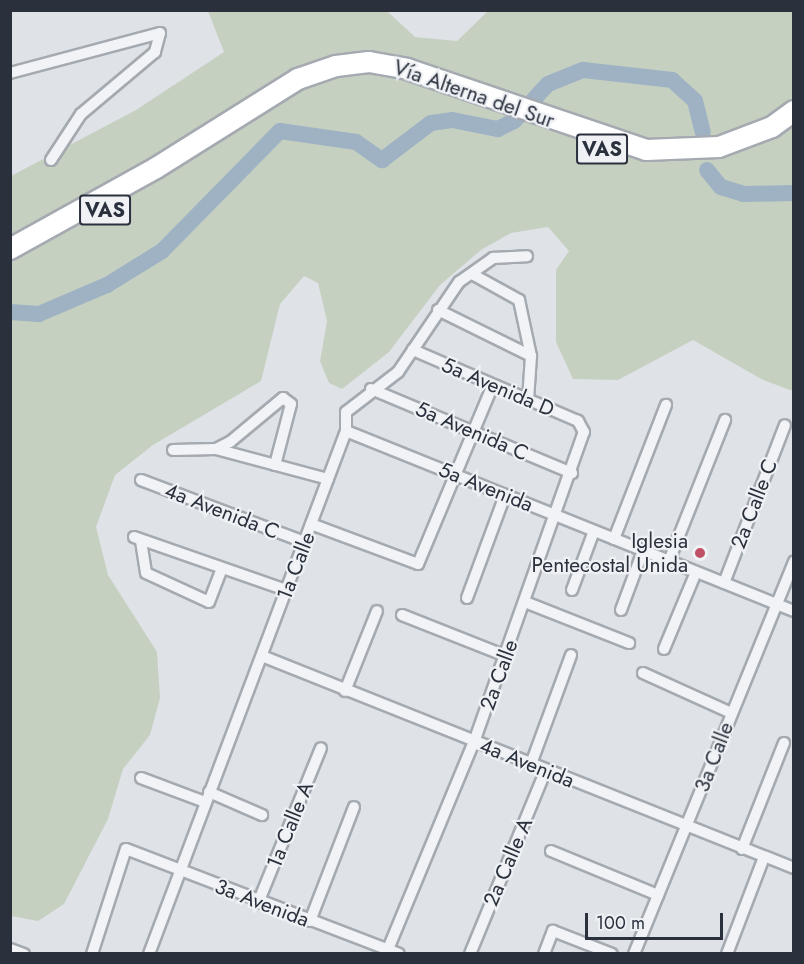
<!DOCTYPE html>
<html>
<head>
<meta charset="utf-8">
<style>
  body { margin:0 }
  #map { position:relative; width:804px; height:964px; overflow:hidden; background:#dfe3e7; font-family:Jost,sans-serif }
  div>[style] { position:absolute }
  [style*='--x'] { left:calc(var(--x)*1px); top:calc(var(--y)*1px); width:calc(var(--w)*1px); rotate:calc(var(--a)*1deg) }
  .green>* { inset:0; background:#c6d0c1 }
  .river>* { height:16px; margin:-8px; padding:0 8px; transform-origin:8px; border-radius:8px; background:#9eb2c4 }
  .roads { filter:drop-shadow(2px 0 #a5aab1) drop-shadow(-2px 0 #a5aab1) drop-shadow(0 2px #a5aab1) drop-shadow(0 -2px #a5aab1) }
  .street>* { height:10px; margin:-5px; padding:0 5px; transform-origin:5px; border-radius:5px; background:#f2f3f6 }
  .highway>* { height:20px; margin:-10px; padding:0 10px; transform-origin:10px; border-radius:10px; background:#fff }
  .dots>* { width:16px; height:16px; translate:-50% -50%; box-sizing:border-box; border:3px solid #eff1f5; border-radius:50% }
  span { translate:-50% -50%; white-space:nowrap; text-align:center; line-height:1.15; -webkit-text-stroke:4.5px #eff1f5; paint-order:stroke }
  .shield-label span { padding:2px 4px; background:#eff1f5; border:2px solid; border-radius:4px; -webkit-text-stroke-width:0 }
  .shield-label { font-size:20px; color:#2a313d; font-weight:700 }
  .street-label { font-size:21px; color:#2a313d }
  .poi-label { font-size:21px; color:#2a313d }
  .right { translate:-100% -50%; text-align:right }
  .frame { position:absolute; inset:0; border:12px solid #2a313d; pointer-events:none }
  .scale { position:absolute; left:585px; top:913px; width:138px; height:27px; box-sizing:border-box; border:3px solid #2a313d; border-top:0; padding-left:8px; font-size:18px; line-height:21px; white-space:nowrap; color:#2a313d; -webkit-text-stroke:4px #eff1f5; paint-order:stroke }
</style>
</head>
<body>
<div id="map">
  <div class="green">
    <div style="clip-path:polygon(208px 11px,387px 11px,415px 37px,457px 41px,488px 11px,793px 11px,793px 391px,763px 380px,693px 340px,618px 380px,573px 379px,556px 342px,556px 270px,569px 251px,548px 227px,511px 233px,481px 250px,440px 285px,389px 352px,342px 389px,329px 383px,320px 361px,327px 321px,318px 283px,304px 276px,280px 304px,261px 381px,153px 445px,115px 475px,96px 527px,108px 575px,157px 652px,160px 698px,150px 735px,123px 769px,108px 819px,64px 904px,38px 921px,11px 916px,11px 176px,136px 110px,224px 52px)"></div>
  </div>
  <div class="river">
    <div style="--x:707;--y:170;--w:22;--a:51"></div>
    <div style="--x:721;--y:187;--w:24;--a:17"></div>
    <div style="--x:744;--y:194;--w:50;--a:-1.1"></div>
    <div style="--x:10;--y:312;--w:29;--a:4"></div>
    <div style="--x:39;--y:314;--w:74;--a:-23.1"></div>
    <div style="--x:107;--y:285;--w:65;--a:-31.7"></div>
    <div style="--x:162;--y:251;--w:168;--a:-45.5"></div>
    <div style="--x:280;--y:131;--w:77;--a:8.2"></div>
    <div style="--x:356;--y:142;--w:32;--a:35"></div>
    <div style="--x:382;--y:160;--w:61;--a:-37.1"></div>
    <div style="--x:431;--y:123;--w:21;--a:-8"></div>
    <div style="--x:452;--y:120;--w:47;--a:11.1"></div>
    <div style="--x:498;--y:129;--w:18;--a:-27"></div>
    <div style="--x:514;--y:121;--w:50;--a:-47.4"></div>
    <div style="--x:548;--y:84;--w:38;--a:-22"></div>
    <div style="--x:583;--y:70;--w:90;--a:6.4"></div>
    <div style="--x:672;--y:80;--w:31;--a:42"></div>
    <div style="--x:695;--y:101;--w:32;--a:76"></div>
  </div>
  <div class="roads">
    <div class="street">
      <div style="--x:10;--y:73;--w:155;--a:-14.9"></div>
      <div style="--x:160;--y:33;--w:20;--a:105"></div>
      <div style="--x:155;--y:52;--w:97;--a:140"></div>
      <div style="--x:81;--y:114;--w:55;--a:123.1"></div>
      <div style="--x:472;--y:274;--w:54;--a:29"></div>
      <div style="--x:519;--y:300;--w:57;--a:77.9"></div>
      <div style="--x:531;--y:356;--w:44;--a:93.9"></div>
      <div style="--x:438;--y:310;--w:104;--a:26.3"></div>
      <div style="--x:371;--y:389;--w:218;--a:22.7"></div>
      <div style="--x:346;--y:431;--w:483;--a:21.9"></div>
      <div style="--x:216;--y:449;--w:116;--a:15"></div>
      <div style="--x:173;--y:450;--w:43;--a:-1.3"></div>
      <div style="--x:216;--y:449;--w:16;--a:-27"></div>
      <div style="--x:230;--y:442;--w:69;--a:-39.7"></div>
      <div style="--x:283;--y:398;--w:10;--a:37"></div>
      <div style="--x:291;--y:404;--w:63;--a:104.7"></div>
      <div style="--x:141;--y:480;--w:174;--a:20.8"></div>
      <div style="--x:311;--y:524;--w:114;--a:20.5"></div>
      <div style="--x:418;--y:564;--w:194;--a:-67.3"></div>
      <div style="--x:134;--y:537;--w:161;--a:19.2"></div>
      <div style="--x:614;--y:539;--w:144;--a:-68.8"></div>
      <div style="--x:141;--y:541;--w:32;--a:81"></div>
      <div style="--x:146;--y:573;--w:69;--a:24.7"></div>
      <div style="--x:209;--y:602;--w:33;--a:-69"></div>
      <div style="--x:669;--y:561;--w:152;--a:-68.3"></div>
      <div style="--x:724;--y:583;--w:169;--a:-68.9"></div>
      <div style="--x:572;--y:590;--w:63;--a:-69.6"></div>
      <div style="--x:467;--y:598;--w:110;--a:-69.7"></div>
      <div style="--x:525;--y:602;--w:112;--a:21.5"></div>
      <div style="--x:621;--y:610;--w:63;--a:-69.6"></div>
      <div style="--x:402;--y:615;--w:112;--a:21.5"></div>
      <div style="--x:664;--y:649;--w:83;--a:-67.4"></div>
      <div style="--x:262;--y:656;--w:573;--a:21.73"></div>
      <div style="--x:643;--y:673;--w:97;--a:24.4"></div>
      <div style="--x:345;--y:691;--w:86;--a:-68.2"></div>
      <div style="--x:531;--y:764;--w:116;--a:-69.8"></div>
      <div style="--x:141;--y:778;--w:68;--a:20.6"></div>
      <div style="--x:209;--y:792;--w:58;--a:23.5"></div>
      <div style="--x:742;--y:849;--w:114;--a:-68.4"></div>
      <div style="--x:551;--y:851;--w:116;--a:22.4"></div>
      <div style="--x:258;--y:903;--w:167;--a:-67.9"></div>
      <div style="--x:310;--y:921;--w:122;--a:-68.9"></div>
      <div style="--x:10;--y:949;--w:15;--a:20"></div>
      <div style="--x:92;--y:954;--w:110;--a:-72.1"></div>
      <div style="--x:126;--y:849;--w:292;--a:21"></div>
      <div style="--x:149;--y:954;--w:559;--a:-69.36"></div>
      <div style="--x:346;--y:431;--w:19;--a:-90"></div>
      <div style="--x:346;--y:412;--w:66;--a:-37.6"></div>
      <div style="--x:398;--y:372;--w:109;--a:-55.9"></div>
      <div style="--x:459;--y:282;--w:42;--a:-35.2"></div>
      <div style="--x:493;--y:258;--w:34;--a:-3"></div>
      <div style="--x:386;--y:954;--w:230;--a:-67.5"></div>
      <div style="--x:474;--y:742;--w:329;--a:-70.5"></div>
      <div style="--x:584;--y:432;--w:13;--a:-119"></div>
      <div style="--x:578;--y:421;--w:180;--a:-156.7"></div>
      <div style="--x:470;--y:954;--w:199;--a:-67.6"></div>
      <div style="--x:544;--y:954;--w:25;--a:-69"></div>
      <div style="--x:553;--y:931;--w:63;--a:21.3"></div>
      <div style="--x:634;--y:954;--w:424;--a:-67.8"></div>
      <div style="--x:727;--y:954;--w:104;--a:-69.1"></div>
    </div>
    <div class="highway">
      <div style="--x:10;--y:249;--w:167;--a:-29"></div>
      <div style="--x:156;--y:168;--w:168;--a:-32.1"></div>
      <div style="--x:298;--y:79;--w:40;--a:-18.9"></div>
      <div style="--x:336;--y:66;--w:33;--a:-7"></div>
      <div style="--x:369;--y:62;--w:39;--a:10"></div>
      <div style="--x:407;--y:69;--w:252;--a:18.7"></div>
      <div style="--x:646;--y:150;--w:73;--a:-2.4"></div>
      <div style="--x:719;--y:147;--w:57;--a:-20.7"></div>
      <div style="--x:772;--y:127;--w:27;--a:-36"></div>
    </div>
  </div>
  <div class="dots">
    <div style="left:700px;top:553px;background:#c05065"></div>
  </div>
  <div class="shield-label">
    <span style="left:602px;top:149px">VAS</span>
    <span style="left:105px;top:210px">VAS</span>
  </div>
  <div class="street-label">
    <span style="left:474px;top:94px;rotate:19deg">Vía Alterna del Sur</span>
    <span style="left:498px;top:387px;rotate:23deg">5a Avenida D</span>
    <span style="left:472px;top:431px;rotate:23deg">5a Avenida C</span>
    <span style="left:486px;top:487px;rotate:22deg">5a Avenida</span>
    <span style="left:754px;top:504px;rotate:-69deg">2a Calle C</span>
    <span style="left:222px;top:511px;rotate:21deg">4a Avenida C</span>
    <span style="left:296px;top:566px;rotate:-69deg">1a Calle</span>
    <span style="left:499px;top:675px;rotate:-70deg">2a Calle</span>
    <span style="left:714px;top:757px;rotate:-69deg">3a Calle</span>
    <span style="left:527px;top:763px;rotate:22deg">4a Avenida</span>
    <span style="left:290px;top:825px;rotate:-68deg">1a Calle A</span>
    <span style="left:508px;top:862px;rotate:-67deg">2a Calle A</span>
    <span style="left:262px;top:903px;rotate:21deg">3a Avenida</span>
  </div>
  <div class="poi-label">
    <span class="right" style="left:688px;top:553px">Iglesia<br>Pentecostal Unida</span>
  </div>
  <div class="frame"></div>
  <div class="scale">100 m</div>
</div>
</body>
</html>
